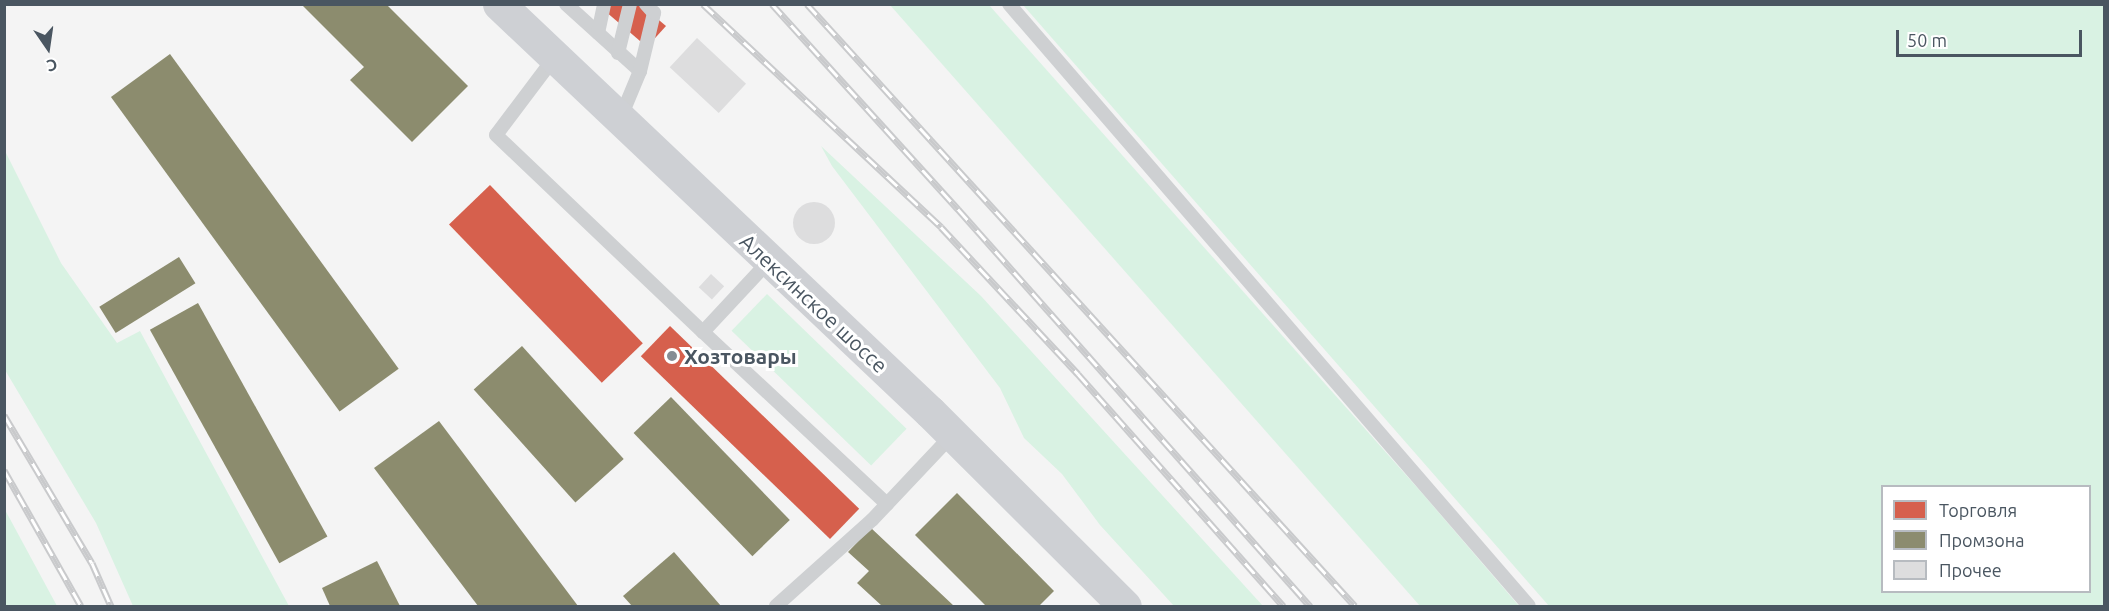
<!DOCTYPE html>
<html>
<head>
<meta charset="utf-8">
<style>
  body { margin:0 }
  #map { position:relative; width:2109px; height:611px; overflow:hidden; background:#f4f4f4; font-family:Ubuntu,sans-serif }
  div>[style] { position:absolute }
  [style*='--x'] { left:calc(var(--x)*1px); top:calc(var(--y)*1px); width:calc(var(--w)*1px); rotate:calc(var(--a)*1deg) }
  .green>* { inset:0; background:#d9f2e3; transform-origin:0 0 }
  .shops>* { inset:0; background:#d6604d; transform-origin:0 0 }
  .industry>* { inset:0; background:#8c8c6e; transform-origin:0 0 }
  .building>* { inset:0; background:#ddddde; transform-origin:0 0 }
  .round { border-radius:50% }
  .lane>* { height:14px; margin:-7px; padding:0 7px; transform-origin:7px; border-radius:7px; background:#ced0d2 }
  .secondary>* { height:33px; margin:-16.5px; padding:0 16.5px; transform-origin:16.5px; border-radius:16.5px; background:#ced0d4 }
  .rail>* { height:7px; margin-top:-3.5px; transform-origin:0; background:repeating-linear-gradient(90deg,#fff 0 14px,#c9cacc 0 28px); box-sizing:border-box; border-block:2px solid #c9cacc }
  .dots>* { width:16px; height:16px; translate:-50% -50%; box-sizing:border-box; border:3px solid #fff; border-radius:50% }
  span { translate:-50% -50%; white-space:nowrap; text-align:center; line-height:1.15; -webkit-text-stroke:6px #fff; paint-order:stroke }
  .street-label { font-size:21px; color:#4a5661 }
  .poi-label { font-size:21px; color:#4a5661; font-weight:700 }
  .left { translate:0 -50%; text-align:left }
  .frame { position:absolute; inset:0; border:6px solid #4a5661; pointer-events:none }
  .legend { position:absolute; left:1881px; top:485px; width:210px; height:108px; box-sizing:border-box; background:#fff; border:2px solid #b7bbc0; margin:0; padding:8px 10px; list-style:none; font-size:18px; color:#4a5661 }
  .legend li { display:flex; align-items:center; gap:12px; height:30px }
  .legend b { width:30px; border:2px solid #b7bbc0 }
  .north { position:absolute; left:18px; top:18px; width:60px; height:60px; -webkit-text-stroke:4px #fff; paint-order:stroke; rotate:167deg; font-size:16px; font-weight:700; line-height:24px; text-align:center; color:#4a5661 }
  .north::after { content:''; display:block; margin:auto; width:21px; height:27px; background:#4a5661; clip-path:polygon(50% 0,100% 100%,50% 72%,0 100%) }
  .scale { position:absolute; left:1896px; top:30px; width:186px; height:27px; box-sizing:border-box; border:3px solid #4a5661; border-top:0; padding-left:8px; font-size:18px; line-height:21px; white-space:nowrap; color:#4a5661; -webkit-text-stroke:4px #fff; paint-order:stroke }
</style>
</head>
<body>
<div id="map">
  <div class="green">
    <div style="clip-path:polygon(890px 5px,989px 5px,1422px 493px,1519px 606px,1420px 606px)"></div>
    <div style="clip-path:polygon(evenodd,1023px 5px,2104px 5px,2104px 606px,1549px 606px,1023px 5px,1882px 486px,2090px 486px,2090px 592px,1882px 592px,1882px 486px)"></div>
    <div style="clip-path:polygon(821px 146px,981px 296px,1263px 606px,1174px 606px,1100px 525px,1062px 474px,1024px 438px,1000px 388px,832px 166px)"></div>
    <div style="clip-path:polygon(5px 151px,61px 263px,117px 343px,140px 331px,289px 606px,133px 606px,96px 523px,5px 370px)"></div>
    <div style="left:767px;top:294px;width:194px;height:51px;rotate:44deg"></div>
    <div style="clip-path:polygon(5px 510px,10px 519px,57px 606px,5px 606px)"></div>
  </div>
  <div class="shops">
    <div style="clip-path:polygon(598px 5px,641px 5px,666px 26px,647px 47px)"></div>
    <div style="left:490px;top:185px;width:220px;height:57px;rotate:46deg"></div>
    <div style="left:670px;top:326px;width:263px;height:42px;rotate:44deg"></div>
  </div>
  <div class="industry">
    <div style="clip-path:polygon(302px 5px,387px 5px,468px 86px,412px 142px,350px 80px,364px 67px)"></div>
    <div style="left:170px;top:54px;width:389px;height:73px;rotate:54deg"></div>
    <div style="left:179px;top:257px;width:31px;height:94px;rotate:58deg"></div>
    <div style="left:198px;top:303px;width:267px;height:55px;rotate:61deg"></div>
    <div style="left:522px;top:346px;width:152px;height:65px;rotate:48deg"></div>
    <div style="left:671px;top:397px;width:171px;height:52px;rotate:46deg"></div>
    <div style="clip-path:polygon(439px 421px,578px 606px,478px 606px,374px 468px)"></div>
    <div style="clip-path:polygon(957px 493px,1054px 591px,1039px 606px,986px 606px,915px 535px)"></div>
    <div style="clip-path:polygon(871px 528px,954px 606px,882px 606px,857px 583px,869px 571px,848px 552px)"></div>
    <div style="clip-path:polygon(674px 552px,721px 606px,632px 606px,623px 596px)"></div>
    <div style="clip-path:polygon(377px 561px,400px 606px,330px 606px,322px 588px)"></div>
  </div>
  <div class="building">
    <div style="left:697px;top:38px;width:67px;height:40px;rotate:43deg"></div>
    <div class="round" style="left:793px;top:202px;width:42px;height:42px"></div>
    <div style="left:711px;top:274px;width:18px;height:18px;rotate:43deg"></div>
  </div>
  <div class="lane">
    <div style="--x:566;--y:4;--w:100;--a:42.2"></div>
    <div style="--x:640;--y:71;--w:52;--a:112.6"></div>
    <div style="--x:1009;--y:4;--w:795;--a:49.18"></div>
    <div style="--x:598;--y:33;--w:30;--a:-78"></div>
    <div style="--x:618;--y:53;--w:50;--a:-76.2"></div>
    <div style="--x:554;--y:58;--w:96;--a:127"></div>
    <div style="--x:496;--y:135;--w:286;--a:43.6"></div>
    <div style="--x:640;--y:71;--w:60;--a:-76.4"></div>
    <div style="--x:654;--y:13;--w:12;--a:-132"></div>
    <div style="--x:769;--y:261;--w:97;--a:132.9"></div>
    <div style="--x:703;--y:332;--w:252;--a:43.1"></div>
    <div style="--x:776;--y:606;--w:129;--a:-41.9"></div>
    <div style="--x:872;--y:520;--w:117;--a:-46.7"></div>
  </div>
  <div class="secondary">
    <div style="--x:499;--y:4;--w:593;--a:43.43"></div>
    <div style="--x:930;--y:412;--w:275;--a:44.9"></div>
  </div>
  <div class="rail">
    <div style="--x:703;--y:4;--w:326;--a:43.1"></div>
    <div style="--x:941;--y:227;--w:201;--a:47"></div>
    <div style="--x:1078;--y:374;--w:310;--a:48.5"></div>
    <div style="--x:772;--y:4;--w:277;--a:47.8"></div>
    <div style="--x:958;--y:209;--w:531;--a:48.44"></div>
    <div style="--x:807;--y:4;--w:814;--a:47.69"></div>
    <div style="--x:4;--y:415;--w:172;--a:59.3"></div>
    <div style="--x:92;--y:563;--w:47;--a:66.2"></div>
    <div style="--x:4;--y:470;--w:156;--a:60.5"></div>
  </div>
  <div class="dots">
    <div style="left:672px;top:356px;background:#868d94"></div>
  </div>
  <div class="street-label">
    <span style="left:814px;top:303px;rotate:43deg">Алексинское шоссе</span>
  </div>
  <div class="poi-label">
    <span class="left" style="left:684px;top:356px">Хозтовары</span>
  </div>
  <div class="frame"></div>
  <ul class="legend">
  <li><b style="height:16px;background:#d6604d"></b>Торговля</li>
  <li><b style="height:16px;background:#8c8c6e"></b>Промзона</li>
  <li><b style="height:16px;background:#ddddde"></b>Прочее</li>
  </ul>
  <div class="north">С</div>
  <div class="scale">50 m</div>
</div>
</body>
</html>
